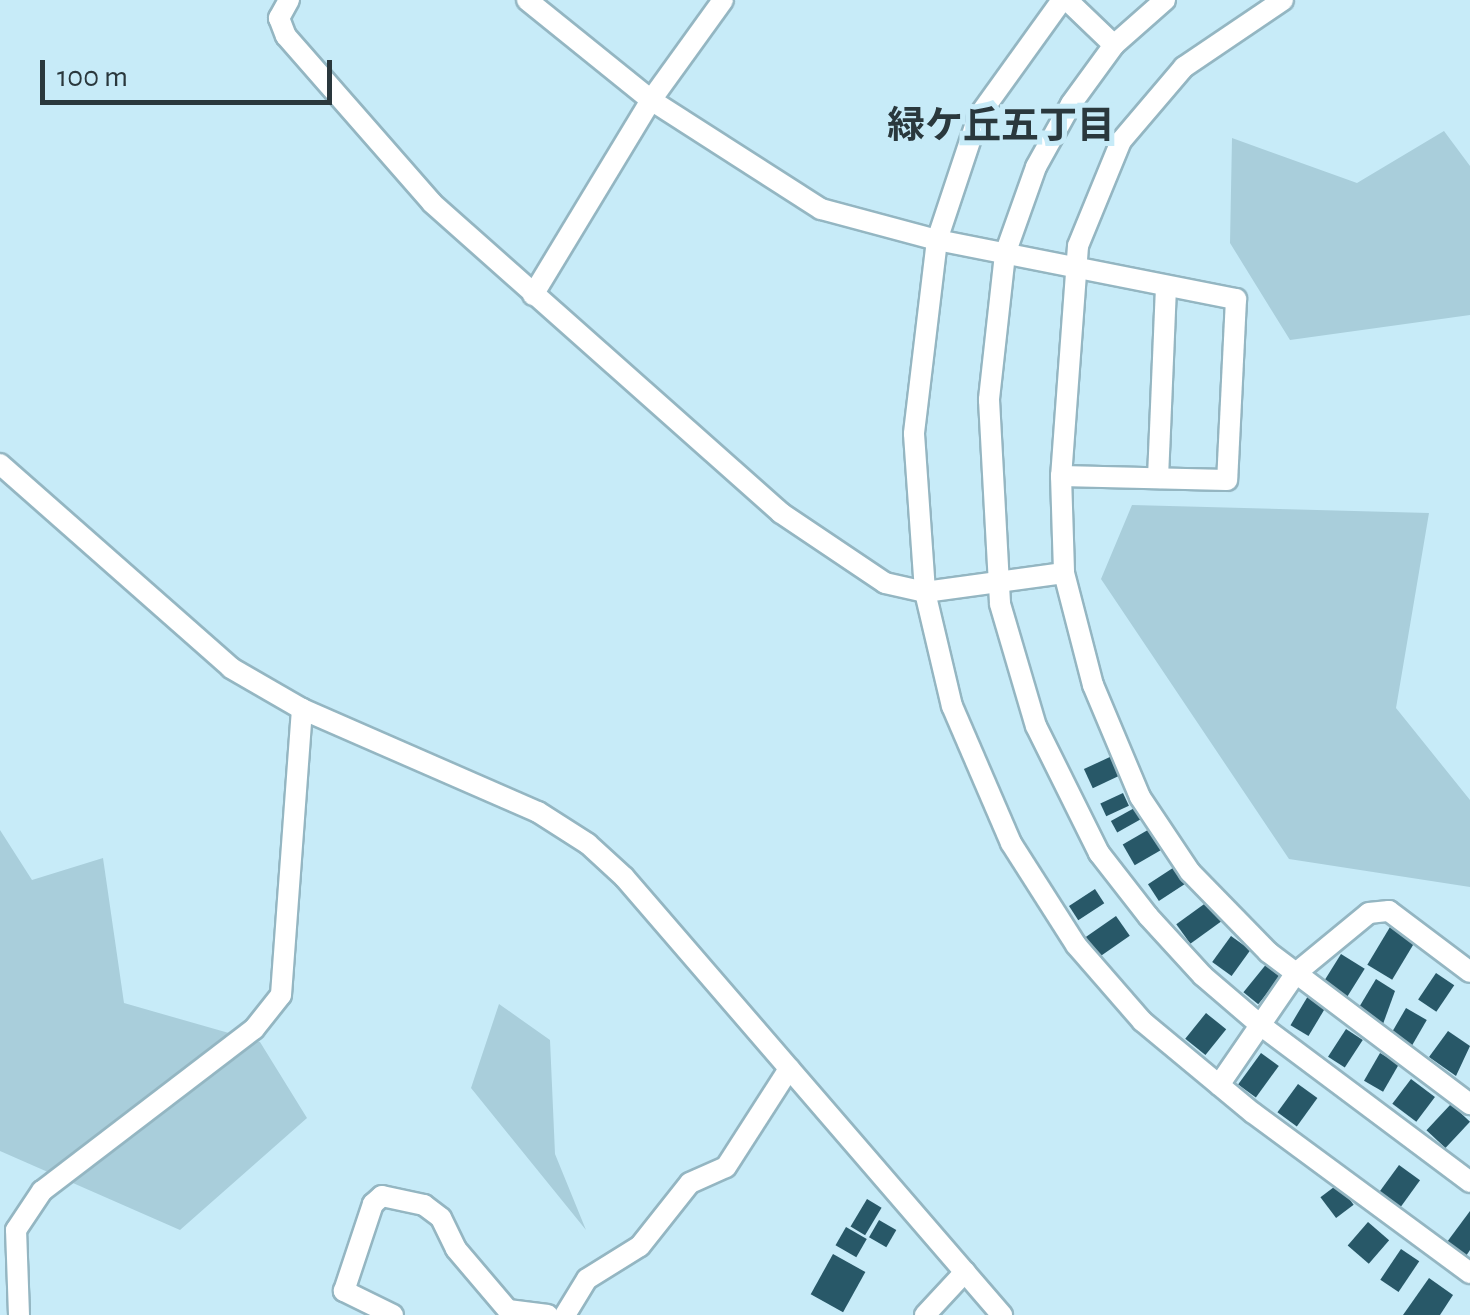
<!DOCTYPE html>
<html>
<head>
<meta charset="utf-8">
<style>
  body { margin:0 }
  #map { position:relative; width:1470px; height:1315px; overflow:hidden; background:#c7ebf8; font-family:"Alegreya Sans","Noto Sans JP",sans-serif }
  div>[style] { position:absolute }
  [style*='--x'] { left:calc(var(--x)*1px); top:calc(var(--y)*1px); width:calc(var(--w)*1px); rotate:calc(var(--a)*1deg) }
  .green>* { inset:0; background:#a9cedb }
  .building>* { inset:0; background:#285868; transform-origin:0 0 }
  .roads { filter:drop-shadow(2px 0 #94b6c2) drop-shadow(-2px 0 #94b6c2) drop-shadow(0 2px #94b6c2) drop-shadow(0 -2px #94b6c2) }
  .minor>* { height:20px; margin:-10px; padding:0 10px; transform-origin:10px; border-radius:10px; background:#fff }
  span { translate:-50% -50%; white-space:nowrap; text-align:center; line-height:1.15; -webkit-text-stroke:10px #c7ebf8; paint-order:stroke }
  .neighbourhood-label { font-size:38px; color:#2a383d; font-weight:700 }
  .scale { position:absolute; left:40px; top:60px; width:292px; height:45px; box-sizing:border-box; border:5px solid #2a383d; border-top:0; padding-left:12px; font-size:30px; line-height:35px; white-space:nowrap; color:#2a383d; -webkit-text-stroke:8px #c7ebf8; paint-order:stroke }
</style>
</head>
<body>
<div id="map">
  <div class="green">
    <div style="clip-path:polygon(1444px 131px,1470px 166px,1470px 315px,1290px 340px,1230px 243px,1232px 138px,1357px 183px)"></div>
    <div style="clip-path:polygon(1132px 505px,1429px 513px,1396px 708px,1470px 800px,1470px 887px,1289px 859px,1101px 579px)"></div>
    <div style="clip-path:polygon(0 830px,32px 880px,103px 858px,124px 1003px,260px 1042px,307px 1118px,180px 1230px,0 1151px)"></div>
    <div style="clip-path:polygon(499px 1004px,550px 1040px,555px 1154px,586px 1230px,471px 1088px)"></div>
  </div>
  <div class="building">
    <div style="left:1112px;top:756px;width:21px;height:31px;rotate:65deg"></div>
    <div style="left:1123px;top:793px;width:14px;height:25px;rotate:65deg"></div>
    <div style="left:1138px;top:806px;width:13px;height:31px;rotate:61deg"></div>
    <div style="left:1153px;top:827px;width:24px;height:35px;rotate:60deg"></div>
    <div style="left:1179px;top:864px;width:20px;height:37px;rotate:57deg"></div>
    <div style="left:1095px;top:889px;width:17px;height:31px;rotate:57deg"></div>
    <div style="left:1207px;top:902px;width:24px;height:38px;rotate:54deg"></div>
    <div style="left:1116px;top:916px;width:24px;height:39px;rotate:55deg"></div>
    <div style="left:1390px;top:927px;width:29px;height:44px;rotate:31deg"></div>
    <div style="left:1231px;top:936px;width:24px;height:32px;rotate:36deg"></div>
    <div style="left:1341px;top:954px;width:28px;height:36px;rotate:32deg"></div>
    <div style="left:1268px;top:962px;width:19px;height:39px;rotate:39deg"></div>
    <div style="left:1436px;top:973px;width:22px;height:32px;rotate:34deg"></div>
    <div style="clip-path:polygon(1376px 979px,1395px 991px,1383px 1024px,1358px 1009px)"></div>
    <div style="left:1308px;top:996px;width:21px;height:34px;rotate:31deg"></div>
    <div style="left:1406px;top:1008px;width:24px;height:31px;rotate:30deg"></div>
    <div style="left:1206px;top:1013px;width:26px;height:33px;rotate:39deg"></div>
    <div style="left:1346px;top:1029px;width:20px;height:33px;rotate:33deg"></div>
    <div style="clip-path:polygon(1448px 1031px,1470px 1046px,1456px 1076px,1429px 1057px)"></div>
    <div style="left:1261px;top:1053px;width:22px;height:39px;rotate:36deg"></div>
    <div style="left:1380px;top:1053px;width:22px;height:32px;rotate:30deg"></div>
    <div style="left:1411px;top:1079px;width:30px;height:31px;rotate:37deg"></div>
    <div style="left:1298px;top:1084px;width:24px;height:35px;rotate:36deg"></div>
    <div style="left:1451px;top:1104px;width:26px;height:36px;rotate:43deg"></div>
    <div style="left:1399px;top:1165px;width:26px;height:36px;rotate:36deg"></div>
    <div style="left:1338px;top:1184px;width:26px;height:22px;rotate:53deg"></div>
    <div style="left:867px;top:1199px;width:17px;height:32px;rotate:31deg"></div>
    <div style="clip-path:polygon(1470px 1211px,1470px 1250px,1466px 1256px,1447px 1242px)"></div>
    <div style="left:879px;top:1220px;width:20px;height:20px;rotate:30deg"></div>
    <div style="left:1368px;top:1222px;width:28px;height:31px;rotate:41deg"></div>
    <div style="left:846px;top:1227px;width:24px;height:21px;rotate:30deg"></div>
    <div style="left:1401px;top:1249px;width:22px;height:37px;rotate:34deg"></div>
    <div style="left:833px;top:1254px;width:37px;height:46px;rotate:29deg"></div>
    <div style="clip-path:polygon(1429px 1278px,1453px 1295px,1440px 1315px,1403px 1315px)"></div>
  </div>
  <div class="roads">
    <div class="minor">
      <div style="--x:289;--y:0;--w:21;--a:119"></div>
      <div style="--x:279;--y:18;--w:19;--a:69"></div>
      <div style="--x:286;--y:36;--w:222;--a:48.8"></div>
      <div style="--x:432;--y:203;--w:467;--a:41.6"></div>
      <div style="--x:781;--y:513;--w:125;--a:33.9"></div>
      <div style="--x:885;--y:583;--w:41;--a:12.7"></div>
      <div style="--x:925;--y:592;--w:140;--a:-7.8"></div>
      <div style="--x:527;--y:0;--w:159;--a:38.9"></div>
      <div style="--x:651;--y:100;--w:202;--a:32.7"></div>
      <div style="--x:821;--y:209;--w:120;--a:15"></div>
      <div style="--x:937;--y:240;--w:305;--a:11.2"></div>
      <div style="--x:1236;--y:299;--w:181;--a:92.8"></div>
      <div style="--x:1227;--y:480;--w:166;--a:-178.6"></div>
      <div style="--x:1062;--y:0;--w:144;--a:125.7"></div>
      <div style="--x:978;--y:117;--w:130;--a:108.4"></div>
      <div style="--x:937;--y:240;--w:195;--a:96.8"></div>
      <div style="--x:914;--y:434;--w:158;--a:86"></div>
      <div style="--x:925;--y:592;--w:117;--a:76.7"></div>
      <div style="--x:952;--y:706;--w:149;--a:66.7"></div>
      <div style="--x:1011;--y:843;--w:121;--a:57.5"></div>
      <div style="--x:1076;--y:945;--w:101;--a:49"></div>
      <div style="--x:1142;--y:1021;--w:144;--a:39.7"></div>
      <div style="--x:1253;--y:1113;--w:270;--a:36.4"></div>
      <div style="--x:1067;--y:0;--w:65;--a:43.8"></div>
      <div style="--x:1165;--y:0;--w:68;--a:138.6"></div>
      <div style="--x:1114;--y:45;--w:73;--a:126.1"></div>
      <div style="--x:1071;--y:104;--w:72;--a:119.1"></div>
      <div style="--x:1036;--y:167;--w:92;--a:109.6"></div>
      <div style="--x:1005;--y:254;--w:147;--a:96.3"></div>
      <div style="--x:989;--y:400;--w:204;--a:86.9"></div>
      <div style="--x:1000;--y:604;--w:127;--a:73.6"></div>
      <div style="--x:1036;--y:726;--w:142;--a:63.6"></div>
      <div style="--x:1099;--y:853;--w:80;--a:52.1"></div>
      <div style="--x:1148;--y:916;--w:81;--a:47.5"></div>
      <div style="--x:1203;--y:976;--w:74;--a:40.6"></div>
      <div style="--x:1259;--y:1024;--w:264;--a:36.8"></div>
      <div style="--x:1283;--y:0;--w:120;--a:145.9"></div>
      <div style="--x:1184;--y:67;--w:97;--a:130.4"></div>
      <div style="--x:1121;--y:141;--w:113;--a:112.3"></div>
      <div style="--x:1078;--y:246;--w:231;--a:94.2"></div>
      <div style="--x:1061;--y:476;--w:97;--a:88.2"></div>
      <div style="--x:1064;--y:573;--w:116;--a:75.5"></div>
      <div style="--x:1093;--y:685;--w:121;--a:67.2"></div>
      <div style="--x:1140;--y:797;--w:90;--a:56.3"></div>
      <div style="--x:1190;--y:872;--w:112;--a:45.7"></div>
      <div style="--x:1268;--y:952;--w:253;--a:37"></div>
      <div style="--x:533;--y:295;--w:228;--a:-58.8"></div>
      <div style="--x:651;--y:100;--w:123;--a:-54.2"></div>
      <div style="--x:0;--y:464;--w:308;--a:41.4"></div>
      <div style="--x:231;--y:668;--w:82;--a:30"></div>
      <div style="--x:302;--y:709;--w:257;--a:23.6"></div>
      <div style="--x:538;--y:812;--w:59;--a:32.6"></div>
      <div style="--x:588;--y:844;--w:49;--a:42.5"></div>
      <div style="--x:624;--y:877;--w:579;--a:49.21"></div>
      <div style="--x:1158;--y:478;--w:188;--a:-87.6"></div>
      <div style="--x:1219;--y:1085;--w:136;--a:-55.5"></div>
      <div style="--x:1296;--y:973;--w:94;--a:-39.4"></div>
      <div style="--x:1369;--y:913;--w:20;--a:-6"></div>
      <div style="--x:1389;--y:911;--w:101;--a:37"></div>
      <div style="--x:19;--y:1315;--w:85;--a:-92"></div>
      <div style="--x:16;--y:1230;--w:47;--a:-56.3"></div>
      <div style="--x:42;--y:1191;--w:267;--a:-37.4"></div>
      <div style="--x:254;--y:1029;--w:43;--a:-51.5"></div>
      <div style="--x:281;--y:995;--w:287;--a:-85.8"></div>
      <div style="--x:393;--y:1315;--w:55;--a:-153.9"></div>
      <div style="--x:344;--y:1291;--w:92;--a:-71.6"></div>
      <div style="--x:373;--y:1204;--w:12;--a:-42"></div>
      <div style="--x:382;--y:1196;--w:43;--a:12.1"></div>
      <div style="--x:424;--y:1205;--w:21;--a:37"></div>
      <div style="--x:441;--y:1218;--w:34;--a:64"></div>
      <div style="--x:456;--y:1249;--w:80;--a:49.6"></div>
      <div style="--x:508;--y:1310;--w:40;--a:7.1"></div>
      <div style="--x:565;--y:1315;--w:42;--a:-58.6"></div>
      <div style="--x:587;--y:1279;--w:62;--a:-31.9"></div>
      <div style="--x:640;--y:1246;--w:80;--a:-51.6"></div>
      <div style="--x:690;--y:1183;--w:39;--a:-24"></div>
      <div style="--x:726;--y:1167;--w:117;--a:-57.3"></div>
      <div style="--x:925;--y:1315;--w:59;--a:-47.1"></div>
    </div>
  </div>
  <div class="neighbourhood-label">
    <span style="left:1001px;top:128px">緑ケ丘五丁目</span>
  </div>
  <div class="scale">100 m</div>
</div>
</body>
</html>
